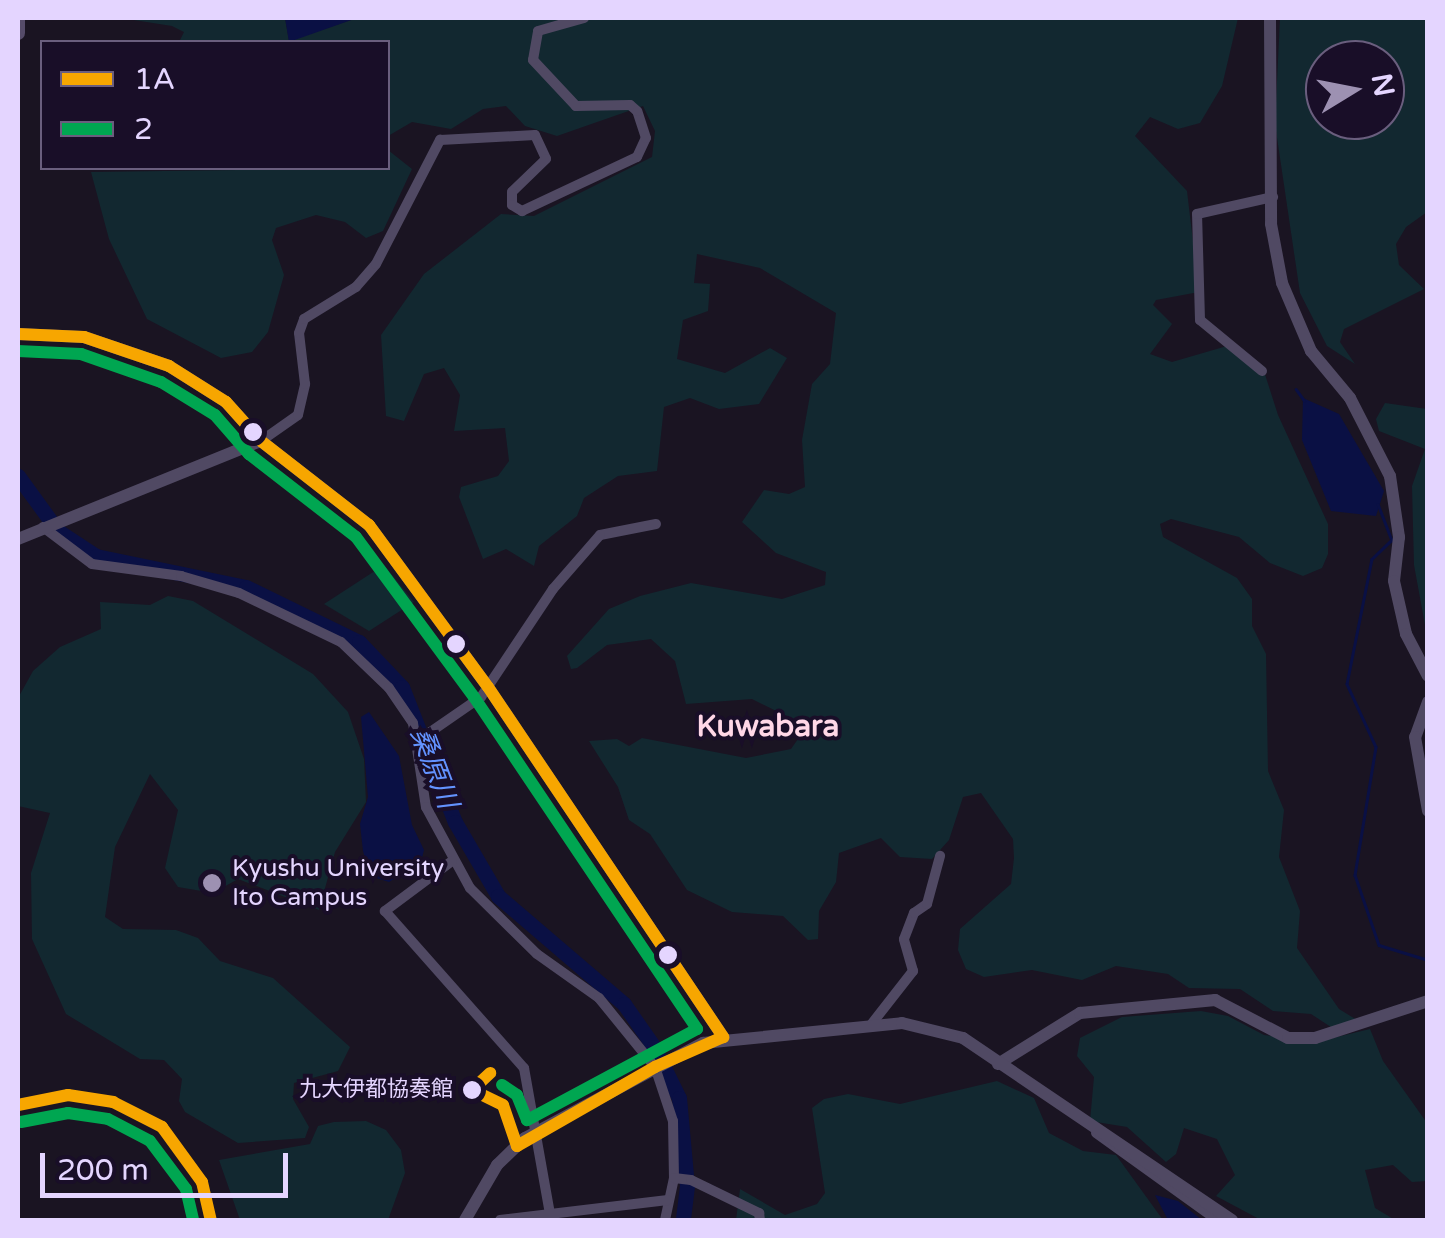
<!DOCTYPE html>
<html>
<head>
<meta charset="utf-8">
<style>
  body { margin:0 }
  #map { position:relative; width:1445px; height:1238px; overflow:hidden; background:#1a1422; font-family:"Varela Round","Noto Sans JP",sans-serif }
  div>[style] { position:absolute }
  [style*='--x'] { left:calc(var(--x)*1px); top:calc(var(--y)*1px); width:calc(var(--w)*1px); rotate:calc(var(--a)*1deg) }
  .green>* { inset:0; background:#122830 }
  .water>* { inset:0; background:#0a1044 }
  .stream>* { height:2.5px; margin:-1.25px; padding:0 1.25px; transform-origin:1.25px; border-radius:1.25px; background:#0a1044 }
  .river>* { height:15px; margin:-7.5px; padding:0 7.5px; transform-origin:7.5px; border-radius:7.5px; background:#0a1044 }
  .minor>* { height:10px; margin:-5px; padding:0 5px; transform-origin:5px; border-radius:5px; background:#504963 }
  .tertiary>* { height:12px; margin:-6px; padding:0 6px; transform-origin:6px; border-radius:6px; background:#504963 }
  .secondary>* { height:14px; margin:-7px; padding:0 7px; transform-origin:7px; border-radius:7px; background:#554b69 }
  .bus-1>* { height:12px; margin:-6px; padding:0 6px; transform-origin:6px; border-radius:6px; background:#f7a600 }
  .bus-2>* { height:12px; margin:-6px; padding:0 6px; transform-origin:6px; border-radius:6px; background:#00a651 }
  .dots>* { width:28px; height:28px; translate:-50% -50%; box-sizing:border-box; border:5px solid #190e28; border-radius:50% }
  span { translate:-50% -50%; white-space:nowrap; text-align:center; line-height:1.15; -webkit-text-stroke:8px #190e28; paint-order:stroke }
  .bus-label { font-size:22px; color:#e4d5ff }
  .right { translate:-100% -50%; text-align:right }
  .poi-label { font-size:25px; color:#e4d5ff }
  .left { translate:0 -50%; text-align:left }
  .water-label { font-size:28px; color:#6393ff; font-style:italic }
  .quarter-label { font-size:30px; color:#ffd7e7; font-weight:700 }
  .frame { position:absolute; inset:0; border:20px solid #e4d5ff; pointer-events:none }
  .legend { position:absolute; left:40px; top:40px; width:350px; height:130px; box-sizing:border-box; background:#190e28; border:2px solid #6a5e7e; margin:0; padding:12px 18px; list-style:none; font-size:30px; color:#e4d5ff }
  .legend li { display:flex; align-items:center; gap:20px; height:50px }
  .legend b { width:50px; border:2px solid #6a5e7e }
  .north { position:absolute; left:1305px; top:40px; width:100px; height:100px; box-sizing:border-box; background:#190e28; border:2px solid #6a5e7e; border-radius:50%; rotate:80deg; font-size:28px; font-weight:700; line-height:40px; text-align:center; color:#e4d5ff }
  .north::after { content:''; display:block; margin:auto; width:35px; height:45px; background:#9d91b2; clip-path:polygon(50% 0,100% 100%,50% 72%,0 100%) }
  .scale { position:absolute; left:40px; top:1153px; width:248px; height:45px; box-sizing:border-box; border:5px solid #e4d5ff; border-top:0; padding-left:12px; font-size:30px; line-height:35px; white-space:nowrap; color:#e4d5ff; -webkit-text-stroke:8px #190e28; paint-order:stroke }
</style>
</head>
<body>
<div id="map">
  <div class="green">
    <div style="clip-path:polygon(121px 18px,285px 18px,289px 41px,357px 18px,1238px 18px,1222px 86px,1200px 123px,1178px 129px,1150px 117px,1135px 136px,1187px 191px,1199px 292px,1156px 300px,1153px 305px,1172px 324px,1150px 354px,1172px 362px,1227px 346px,1262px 365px,1278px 415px,1328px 524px,1328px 554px,1322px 568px,1303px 576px,1270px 563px,1239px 537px,1171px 519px,1160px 524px,1163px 537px,1237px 578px,1252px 599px,1252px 626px,1266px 654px,1268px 771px,1284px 810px,1279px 857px,1300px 911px,1297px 948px,1339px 1009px,1357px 1020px,1334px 1029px,1311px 1014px,1273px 1011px,1240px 989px,1189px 988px,1168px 974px,1116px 966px,1082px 980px,1032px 970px,984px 977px,966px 969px,958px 950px,960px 929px,1011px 884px,1014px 858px,1013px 839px,981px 793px,963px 797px,949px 840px,932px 859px,900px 857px,881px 838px,839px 853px,836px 882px,819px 911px,818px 939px,808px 940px,783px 916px,732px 912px,687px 890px,650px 834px,629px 820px,618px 787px,589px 741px,617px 739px,629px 746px,642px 738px,746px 758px,791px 749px,807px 726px,752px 699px,686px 704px,675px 661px,651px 639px,607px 645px,577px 668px,571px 669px,567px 656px,609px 609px,640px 596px,691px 583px,782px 599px,825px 585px,826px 572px,776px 553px,742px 522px,764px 490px,789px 494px,805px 487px,802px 440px,812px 384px,830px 364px,836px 313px,760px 268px,697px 254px,694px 283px,710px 284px,708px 311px,683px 320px,677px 359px,725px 373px,770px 348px,787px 358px,759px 404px,719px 409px,690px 398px,664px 407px,657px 471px,618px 476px,584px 498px,577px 516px,539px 546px,534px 566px,506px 549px,483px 559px,459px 497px,461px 487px,498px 476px,509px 461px,505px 428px,454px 431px,460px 395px,444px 368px,424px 374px,404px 421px,386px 416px,381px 335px,424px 274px,501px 214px,534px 216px,652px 157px,655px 131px,643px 106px,557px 136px,525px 126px,506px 106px,483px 109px,451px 129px,412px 122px,388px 136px,388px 42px,179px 42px,184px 32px,172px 26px)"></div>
    <div style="clip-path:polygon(evenodd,1280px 18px,1427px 18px,1427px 212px,1406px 227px,1396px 244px,1399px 265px,1424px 289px,1344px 329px,1340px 342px,1355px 364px,1327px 346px,1300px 293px,1275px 124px,1280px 18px,1325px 60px,1385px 60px,1385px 120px,1325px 120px,1325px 60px)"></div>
    <div style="clip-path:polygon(388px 150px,412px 169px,383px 231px,366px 238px,345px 222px,316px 215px,276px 228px,272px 240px,284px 275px,268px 332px,252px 352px,221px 358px,147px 319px,109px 239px,91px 172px,388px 168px)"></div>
    <div style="clip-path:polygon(1385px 403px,1427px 409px,1427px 636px,1414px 565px,1412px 486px,1425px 449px,1379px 431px,1376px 419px)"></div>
    <div style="clip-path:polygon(384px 565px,414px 602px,369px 631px,324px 604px)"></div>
    <div style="clip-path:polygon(168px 596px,193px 601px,313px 674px,348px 712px,364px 759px,366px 802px,335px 852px,319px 910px,238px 879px,213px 893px,178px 887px,165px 868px,178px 810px,150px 774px,115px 847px,105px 917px,123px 929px,176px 930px,198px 938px,220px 961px,273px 978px,350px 1047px,338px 1071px,294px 1083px,293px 1099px,309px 1127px,305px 1138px,238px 1143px,185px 1112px,179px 1101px,182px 1079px,164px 1060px,140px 1059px,66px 1014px,32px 939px,31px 873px,50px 813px,18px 806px,18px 698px,33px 671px,60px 647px,101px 629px,100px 602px,150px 605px)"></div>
    <div style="clip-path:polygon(1201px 1011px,1228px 1016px,1264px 1035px,1316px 1042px,1370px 1029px,1383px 1061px,1427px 1123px,1427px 1181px,1412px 1182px,1393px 1165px,1365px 1170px,1375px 1208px,1395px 1220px,1261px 1220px,1216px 1196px,1235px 1175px,1217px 1139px,1184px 1128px,1176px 1154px,1166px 1162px,1127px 1127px,1090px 1121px,1094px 1077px,1077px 1056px,1080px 1038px,1122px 1017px)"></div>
    <div style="clip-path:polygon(997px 1081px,1034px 1098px,1049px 1133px,1083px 1151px,1116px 1155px,1163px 1220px,736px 1220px,740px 1189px,785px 1215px,817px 1204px,825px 1193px,812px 1108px,824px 1099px,848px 1094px,900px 1104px)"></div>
    <div style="clip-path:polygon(366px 1121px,386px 1130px,401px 1150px,405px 1173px,388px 1220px,240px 1220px,219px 1160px,310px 1144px,318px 1126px,334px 1122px)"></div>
  </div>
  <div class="water">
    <div style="clip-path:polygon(285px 18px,357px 18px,289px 42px)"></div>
    <div style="clip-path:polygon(1303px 398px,1339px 414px,1384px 491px,1376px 516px,1331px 511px,1302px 440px)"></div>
    <div style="clip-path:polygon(369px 712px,399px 756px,412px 825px,424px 850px,421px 862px,389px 882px,370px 876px,363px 851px,360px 824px,368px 797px,361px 717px)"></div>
    <div style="clip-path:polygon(1155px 1195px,1178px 1201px,1202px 1220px,1168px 1220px)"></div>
  </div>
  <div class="stream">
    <div style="--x:1296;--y:389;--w:14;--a:54"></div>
    <div style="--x:1378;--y:504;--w:39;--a:69"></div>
    <div style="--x:1392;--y:540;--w:28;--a:136"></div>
    <div style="--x:1372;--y:559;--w:127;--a:101.3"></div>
    <div style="--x:1347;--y:684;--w:69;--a:65.3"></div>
    <div style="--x:1376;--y:747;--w:130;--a:99.3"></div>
    <div style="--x:1355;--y:875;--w:74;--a:71.1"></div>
    <div style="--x:1379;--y:945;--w:51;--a:17"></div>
  </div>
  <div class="river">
    <div style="--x:18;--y:476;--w:68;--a:54"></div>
    <div style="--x:58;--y:531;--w:45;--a:33.3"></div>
    <div style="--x:96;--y:556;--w:153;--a:11.7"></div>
    <div style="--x:246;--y:587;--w:126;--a:26"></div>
    <div style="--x:359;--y:642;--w:62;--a:46.3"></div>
    <div style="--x:402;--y:687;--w:145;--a:68.6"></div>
    <div style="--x:455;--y:822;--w:86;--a:59.8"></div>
    <div style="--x:498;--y:896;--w:166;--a:40.6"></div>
    <div style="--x:624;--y:1004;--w:52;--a:55.1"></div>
    <div style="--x:654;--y:1047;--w:57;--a:63.9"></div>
    <div style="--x:679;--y:1098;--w:88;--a:84.8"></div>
    <div style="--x:687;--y:1186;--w:34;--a:97"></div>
  </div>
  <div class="minor">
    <div style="--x:1262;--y:371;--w:80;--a:-140.6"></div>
    <div style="--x:1200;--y:320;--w:106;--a:-91.6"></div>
    <div style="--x:1197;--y:214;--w:78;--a:-12.6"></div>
    <div style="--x:261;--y:441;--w:45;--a:-35.1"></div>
    <div style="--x:298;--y:415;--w:32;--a:-77"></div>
    <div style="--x:305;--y:384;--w:51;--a:-96.7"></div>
    <div style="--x:299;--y:333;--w:15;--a:-70"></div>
    <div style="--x:304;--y:319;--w:61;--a:-31.6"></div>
    <div style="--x:356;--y:287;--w:30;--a:-49"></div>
    <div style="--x:376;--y:264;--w:140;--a:-62.7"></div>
    <div style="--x:440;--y:140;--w:95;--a:-3"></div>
    <div style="--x:535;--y:135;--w:26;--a:65"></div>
    <div style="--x:546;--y:159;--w:47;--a:135.9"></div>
    <div style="--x:512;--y:192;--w:13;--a:90"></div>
    <div style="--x:512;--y:205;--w:12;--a:31"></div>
    <div style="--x:522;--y:211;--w:127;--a:-25.2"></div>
    <div style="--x:637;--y:157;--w:21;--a:-65"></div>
    <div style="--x:646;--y:138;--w:28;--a:-108"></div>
    <div style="--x:637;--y:111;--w:9;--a:-139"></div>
    <div style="--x:630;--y:105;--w:54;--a:178.9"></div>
    <div style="--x:576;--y:106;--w:63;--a:-133.1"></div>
    <div style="--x:533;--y:60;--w:29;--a:-80"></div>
    <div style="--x:538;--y:31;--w:48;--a:-15.8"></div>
    <div style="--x:656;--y:524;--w:57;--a:168.9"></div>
    <div style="--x:600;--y:535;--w:72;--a:131"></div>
    <div style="--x:553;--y:589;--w:130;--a:123.7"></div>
    <div style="--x:481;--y:697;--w:79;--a:145.3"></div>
    <div style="--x:416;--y:742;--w:66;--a:81.3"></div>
    <div style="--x:426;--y:807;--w:92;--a:61.5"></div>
    <div style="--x:470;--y:888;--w:94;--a:44.6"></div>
    <div style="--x:537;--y:954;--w:76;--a:35.4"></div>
    <div style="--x:599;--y:998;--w:89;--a:50.9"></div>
    <div style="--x:655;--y:1067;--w:57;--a:71.6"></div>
    <div style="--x:673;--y:1121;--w:57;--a:89"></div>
    <div style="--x:674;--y:1178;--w:43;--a:102.1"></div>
    <div style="--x:43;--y:527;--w:61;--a:37.1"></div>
    <div style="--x:92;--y:564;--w:90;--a:7.7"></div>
    <div style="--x:181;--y:576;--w:60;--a:16.3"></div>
    <div style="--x:239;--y:593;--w:113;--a:25.7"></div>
    <div style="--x:341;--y:642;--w:66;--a:43.8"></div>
    <div style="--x:389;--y:688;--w:42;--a:55.6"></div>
    <div style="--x:413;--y:723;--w:19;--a:81"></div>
    <div style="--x:452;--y:861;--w:84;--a:143.3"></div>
    <div style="--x:385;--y:911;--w:210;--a:48.5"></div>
    <div style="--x:524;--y:1068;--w:154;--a:79.9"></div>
    <div style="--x:870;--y:1026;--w:70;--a:-52"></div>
    <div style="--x:913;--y:971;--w:33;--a:-106"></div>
    <div style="--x:904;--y:939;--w:28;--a:-69"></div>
    <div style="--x:914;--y:913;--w:16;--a:-35"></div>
    <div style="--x:927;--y:904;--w:50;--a:-74.8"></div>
    <div style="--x:1096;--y:1133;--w:149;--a:35.7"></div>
    <div style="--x:674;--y:1178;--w:17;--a:7"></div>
    <div style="--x:691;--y:1180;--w:76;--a:25.9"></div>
    <div style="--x:759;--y:1213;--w:7;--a:82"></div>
    <div style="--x:500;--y:1220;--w:169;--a:-6.8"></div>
  </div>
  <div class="tertiary">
    <div style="--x:1270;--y:18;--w:206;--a:89.7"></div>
    <div style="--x:1271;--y:224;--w:60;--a:79.4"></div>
    <div style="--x:1282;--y:283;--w:74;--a:66.9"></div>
    <div style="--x:1311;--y:351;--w:61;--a:50.3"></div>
    <div style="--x:1350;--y:398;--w:88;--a:62.9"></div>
    <div style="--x:1390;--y:476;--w:62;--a:81.6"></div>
    <div style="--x:1399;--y:537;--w:44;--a:96.5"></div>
    <div style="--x:1394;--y:581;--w:54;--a:77.2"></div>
    <div style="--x:1406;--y:634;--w:47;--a:62.4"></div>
    <div style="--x:18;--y:334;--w:66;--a:2.6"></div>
    <div style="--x:84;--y:337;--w:90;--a:18.8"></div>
    <div style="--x:169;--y:366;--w:67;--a:32.3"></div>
    <div style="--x:226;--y:402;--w:52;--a:48.1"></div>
    <div style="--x:261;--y:441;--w:137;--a:37.9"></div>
    <div style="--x:369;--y:525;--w:201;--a:53.7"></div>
    <div style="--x:488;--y:687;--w:422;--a:56.1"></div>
    <div style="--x:18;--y:539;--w:262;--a:-22"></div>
    <div style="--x:1428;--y:702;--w:37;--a:110"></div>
    <div style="--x:1415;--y:737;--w:75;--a:80"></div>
    <div style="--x:998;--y:1064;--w:97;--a:-31.9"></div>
    <div style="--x:1080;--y:1013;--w:136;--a:-5.5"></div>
    <div style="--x:1215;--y:1000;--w:82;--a:27.5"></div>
    <div style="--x:1288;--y:1038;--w:27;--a:0"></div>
    <div style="--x:1315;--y:1038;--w:119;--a:-18.1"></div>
    <div style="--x:465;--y:1220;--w:64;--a:-59.8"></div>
    <div style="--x:497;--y:1165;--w:39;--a:-44"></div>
    <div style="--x:525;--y:1138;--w:202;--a:-28.1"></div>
    <div style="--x:703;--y:1043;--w:200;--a:-5.7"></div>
    <div style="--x:902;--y:1023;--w:63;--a:13.8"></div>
    <div style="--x:963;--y:1038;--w:325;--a:34.1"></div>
  </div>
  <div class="secondary">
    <div style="--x:18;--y:33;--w:15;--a:-90"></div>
  </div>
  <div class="bus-1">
    <div style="--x:18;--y:334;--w:66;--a:2.6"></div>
    <div style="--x:84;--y:337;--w:90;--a:18.8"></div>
    <div style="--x:169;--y:366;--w:67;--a:32.3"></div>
    <div style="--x:226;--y:402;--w:52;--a:48.1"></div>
    <div style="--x:261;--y:441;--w:137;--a:37.9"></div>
    <div style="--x:369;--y:525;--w:201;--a:53.7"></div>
    <div style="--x:488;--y:687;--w:422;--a:56.1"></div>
    <div style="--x:723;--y:1037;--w:74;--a:156.2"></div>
    <div style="--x:655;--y:1067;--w:159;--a:150.2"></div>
    <div style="--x:517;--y:1146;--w:43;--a:-108.9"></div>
    <div style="--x:503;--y:1105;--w:34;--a:-154"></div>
    <div style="--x:472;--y:1090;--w:25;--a:-43"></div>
    <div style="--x:18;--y:1105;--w:51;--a:-11.3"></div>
    <div style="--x:68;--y:1095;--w:46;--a:8.8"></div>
    <div style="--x:113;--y:1102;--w:55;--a:27"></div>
    <div style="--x:162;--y:1127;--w:68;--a:54"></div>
    <div style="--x:202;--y:1182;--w:39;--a:77"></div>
  </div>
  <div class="bus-2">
    <div style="--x:18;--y:351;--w:63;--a:2.7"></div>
    <div style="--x:81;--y:354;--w:85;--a:19.3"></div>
    <div style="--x:161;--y:382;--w:63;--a:31.4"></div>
    <div style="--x:215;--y:415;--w:52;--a:48.9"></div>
    <div style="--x:249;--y:454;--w:135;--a:37.8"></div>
    <div style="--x:356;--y:537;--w:199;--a:53.6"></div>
    <div style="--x:474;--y:697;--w:400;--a:56.1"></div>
    <div style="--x:697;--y:1029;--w:193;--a:151.8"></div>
    <div style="--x:527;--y:1120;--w:27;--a:-112"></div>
    <div style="--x:517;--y:1095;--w:18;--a:-146"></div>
    <div style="--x:21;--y:1122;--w:48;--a:-10.8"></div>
    <div style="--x:68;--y:1113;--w:40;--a:8.5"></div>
    <div style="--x:108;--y:1119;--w:47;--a:27.6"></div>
    <div style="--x:150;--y:1141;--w:60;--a:53.1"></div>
    <div style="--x:186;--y:1189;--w:32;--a:77"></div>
  </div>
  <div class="dots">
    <div style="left:253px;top:432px;background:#e4d5ff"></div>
    <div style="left:456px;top:644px;background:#e4d5ff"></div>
    <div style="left:212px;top:883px;background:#9d91b2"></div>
    <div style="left:668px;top:955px;background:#e4d5ff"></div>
    <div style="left:472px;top:1090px;background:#e4d5ff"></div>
  </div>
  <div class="bus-label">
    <span class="right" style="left:453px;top:1090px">九大伊都協奏館</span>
  </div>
  <div class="poi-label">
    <span class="left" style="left:232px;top:883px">Kyushu University<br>Ito Campus</span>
  </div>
  <div class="water-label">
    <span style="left:434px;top:768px;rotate:69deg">桑原川</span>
  </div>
  <div class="quarter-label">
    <span style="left:768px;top:727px">Kuwabara</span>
  </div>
  <div class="frame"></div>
  <ul class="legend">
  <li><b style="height:12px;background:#f7a600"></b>1A</li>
  <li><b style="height:12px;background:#00a651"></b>2</li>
  </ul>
  <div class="north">N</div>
  <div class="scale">200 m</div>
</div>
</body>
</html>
